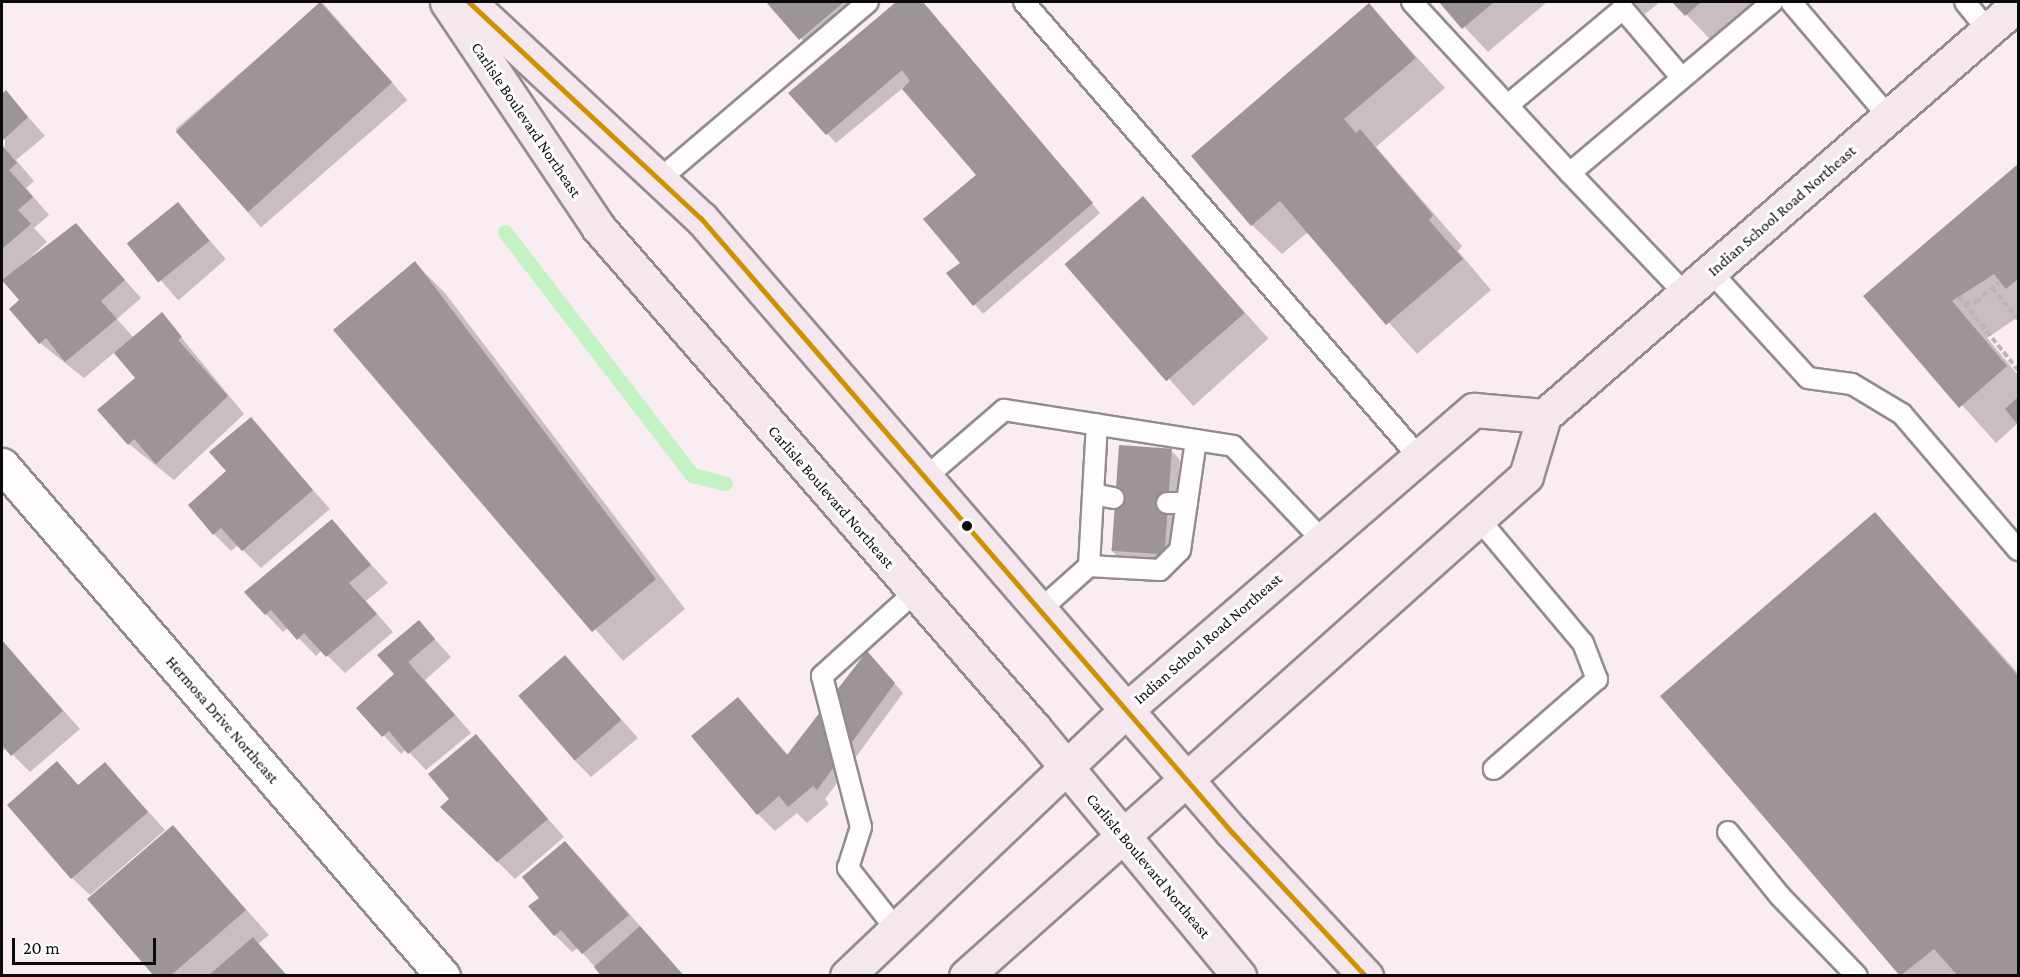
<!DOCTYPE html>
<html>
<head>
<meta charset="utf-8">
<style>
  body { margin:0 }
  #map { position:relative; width:2020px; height:977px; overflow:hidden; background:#f9edf3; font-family:"Crimson Pro",serif }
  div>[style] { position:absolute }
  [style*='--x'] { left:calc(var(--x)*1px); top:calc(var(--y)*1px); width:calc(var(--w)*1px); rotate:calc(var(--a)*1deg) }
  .shadow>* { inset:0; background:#0003; transform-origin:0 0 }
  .stream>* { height:15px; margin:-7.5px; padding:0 7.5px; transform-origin:7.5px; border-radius:7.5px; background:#c3f3c3 }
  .building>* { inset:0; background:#9c9499; transform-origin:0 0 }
  .path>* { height:4px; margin-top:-2px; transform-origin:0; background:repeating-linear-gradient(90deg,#b7b5b6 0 6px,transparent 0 9px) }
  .roads { filter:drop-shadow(2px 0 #928c8f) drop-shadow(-2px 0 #928c8f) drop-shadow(0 2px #928c8f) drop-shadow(0 -2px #928c8f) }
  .lane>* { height:20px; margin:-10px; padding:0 10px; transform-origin:10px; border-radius:10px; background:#fefcfd }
  .street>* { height:33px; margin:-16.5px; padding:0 16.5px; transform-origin:16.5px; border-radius:16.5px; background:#fefcfd }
  .secondary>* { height:33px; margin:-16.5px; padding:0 16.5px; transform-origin:16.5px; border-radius:16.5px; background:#f4e7ed }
  .bus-1>* { height:4.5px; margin:-2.25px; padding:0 2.25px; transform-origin:2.25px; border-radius:2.25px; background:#d38f02 }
  .dots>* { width:16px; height:16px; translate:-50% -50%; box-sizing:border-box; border:3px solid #fff; border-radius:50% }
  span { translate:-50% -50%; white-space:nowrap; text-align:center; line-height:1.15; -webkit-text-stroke:6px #fff; paint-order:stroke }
  .street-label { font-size:16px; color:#0a0a0a }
  .frame { position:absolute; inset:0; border:3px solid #0a0a0a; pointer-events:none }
  .scale { position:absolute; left:12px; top:938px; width:144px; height:27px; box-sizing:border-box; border:3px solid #0a0a0a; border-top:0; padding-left:8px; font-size:18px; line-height:21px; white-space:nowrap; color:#0a0a0a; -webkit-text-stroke:4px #fff; paint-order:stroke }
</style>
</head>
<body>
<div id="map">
  <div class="shadow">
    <div style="left:322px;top:2px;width:130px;height:194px;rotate:49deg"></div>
    <div style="clip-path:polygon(768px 2px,862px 2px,809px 47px)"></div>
    <div style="clip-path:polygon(899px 2px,922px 2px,1100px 213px,983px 314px,949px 274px,962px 263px,978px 175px,915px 78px,836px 143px,790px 94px)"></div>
    <div style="clip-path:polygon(1441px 2px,1547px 2px,1488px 52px)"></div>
    <div style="clip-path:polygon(1632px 2px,1660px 2px,1645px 14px)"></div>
    <div style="clip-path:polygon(1674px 2px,1753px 2px,1710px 39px)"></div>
    <div style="clip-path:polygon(1369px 5px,1445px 88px,1376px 147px,1462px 246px,1458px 251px,1491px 290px,1417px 354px,1308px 232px,1282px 254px,1252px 225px)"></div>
    <div style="clip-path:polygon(6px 92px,45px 136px,16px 160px,34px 181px,26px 188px,49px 215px,34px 228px,47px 242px,29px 258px,76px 225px,141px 298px,117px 319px,134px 338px,162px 314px,244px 414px,174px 480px,129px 444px,137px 378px,115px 352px,84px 378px,40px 343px,21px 300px,2px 281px)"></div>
    <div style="clip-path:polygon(2018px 166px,2018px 317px,1987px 338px,2018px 375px,2018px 423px,1996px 443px,1865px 296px)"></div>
    <div style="left:1142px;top:198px;width:189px;height:101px;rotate:48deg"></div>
    <div style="left:178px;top:204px;width:73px;height:63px;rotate:49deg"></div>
    <div style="clip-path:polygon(415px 263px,445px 293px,685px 609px,623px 661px,335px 330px)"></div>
    <div style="clip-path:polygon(250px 419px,330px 509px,261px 568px,238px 545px,231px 551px,214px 534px,228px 472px)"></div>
    <div style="clip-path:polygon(1172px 451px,1180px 460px,1171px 563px,1120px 559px,1111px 550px)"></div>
    <div style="clip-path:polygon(1875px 514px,2018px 673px,2018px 976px,1902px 976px,1663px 696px)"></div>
    <div style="clip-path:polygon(332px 521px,388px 583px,366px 601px,393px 632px,345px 673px,322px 650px,316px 656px,288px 627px,283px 632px,266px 614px)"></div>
    <div style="clip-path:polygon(419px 622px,451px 657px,425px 680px,471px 733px,426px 770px,406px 749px,401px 754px,358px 708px,396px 674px)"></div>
    <div style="clip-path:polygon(2px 641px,80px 729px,30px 772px,6px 748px,2px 752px)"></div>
    <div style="clip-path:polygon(565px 657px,638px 738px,591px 777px,574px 760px)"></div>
    <div style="clip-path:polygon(875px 661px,903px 693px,825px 799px,829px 804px,807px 823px,797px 813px,775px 831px,758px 814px,738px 699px,789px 756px)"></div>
    <div style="clip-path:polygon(476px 736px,564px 837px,515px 879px,442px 807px,451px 799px)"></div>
    <div style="clip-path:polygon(57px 763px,79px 786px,105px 764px,165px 830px,90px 895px,72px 878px)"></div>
    <div style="clip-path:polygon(173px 827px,269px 935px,258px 944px,288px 976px,156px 976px)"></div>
    <div style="clip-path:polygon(565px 843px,582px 860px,684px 976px,603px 976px,578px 948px,572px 952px,555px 935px,530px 906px,541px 898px)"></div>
  </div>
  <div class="stream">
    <div style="--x:505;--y:232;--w:307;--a:52.4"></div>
    <div style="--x:692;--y:475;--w:34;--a:14"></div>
  </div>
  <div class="building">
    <div style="left:320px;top:2px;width:108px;height:194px;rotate:48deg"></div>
    <div style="clip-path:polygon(766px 2px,844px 2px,799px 40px)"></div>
    <div style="clip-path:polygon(896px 2px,923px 2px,1093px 203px,973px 306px,946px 273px,960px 263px,923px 219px,976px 175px,902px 89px,910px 81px,902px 70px,826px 135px,788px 93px)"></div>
    <div style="clip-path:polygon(1439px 2px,1494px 2px,1462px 29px)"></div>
    <div style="clip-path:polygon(1672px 2px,1701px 2px,1685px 16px)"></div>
    <div style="clip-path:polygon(1369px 3px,1416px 58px,1344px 119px,1356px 133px,1360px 129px,1433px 215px,1429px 220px,1463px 259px,1386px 325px,1280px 201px,1251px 226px,1191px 156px)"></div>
    <div style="clip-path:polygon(6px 90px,28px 117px,2px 141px,2px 94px)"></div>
    <div style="clip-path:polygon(2px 145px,17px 163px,9px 170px,33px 197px,18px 210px,31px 224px,2px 249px)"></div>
    <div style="clip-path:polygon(2018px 164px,2018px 279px,2006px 289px,1994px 274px,1952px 301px,2007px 366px,1959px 408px,1863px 296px)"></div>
    <div style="left:1143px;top:196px;width:155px;height:104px;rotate:49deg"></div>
    <div style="left:178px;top:202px;width:50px;height:66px;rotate:51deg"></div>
    <div style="clip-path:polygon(76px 223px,125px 280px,101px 301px,117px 319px,65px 362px,46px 338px,39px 344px,9px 309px,19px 300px,2px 280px)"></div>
    <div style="clip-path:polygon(415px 261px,656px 579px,592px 632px,333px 330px)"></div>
    <div style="clip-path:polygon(162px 312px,182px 337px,178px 340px,228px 396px,156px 464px,134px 439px,128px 445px,97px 410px,135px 378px,114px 353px)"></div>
    <div style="clip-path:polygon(2018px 397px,2018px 425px,2005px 409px)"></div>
    <div style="clip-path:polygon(251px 417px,313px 490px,242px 551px,221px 528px,213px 535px,188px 505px,226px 471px,209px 452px)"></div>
    <div style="left:1119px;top:445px;width:53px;height:106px;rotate:4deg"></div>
    <div style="clip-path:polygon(1875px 512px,2018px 676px,2018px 976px,1958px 976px,1934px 949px,1900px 976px,1660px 696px)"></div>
    <div style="clip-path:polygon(332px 519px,371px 565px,349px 583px,377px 614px,326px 657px,304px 633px,297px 640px,271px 610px,265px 615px,244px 592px)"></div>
    <div style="clip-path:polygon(419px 620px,435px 639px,408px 662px,455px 715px,408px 754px,389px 731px,382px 737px,356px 708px,394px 674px,377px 655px)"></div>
    <div style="clip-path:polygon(2px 640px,63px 711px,11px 756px,2px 745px)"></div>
    <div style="clip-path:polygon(867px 651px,895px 683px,817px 790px,813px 786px,788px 807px,779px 796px,757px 815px,691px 736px,738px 697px,787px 755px)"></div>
    <div style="left:565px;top:655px;width:86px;height:62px;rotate:49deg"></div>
    <div style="clip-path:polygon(476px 734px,548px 819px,497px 862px,440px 807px,449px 799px,428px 774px)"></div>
    <div style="clip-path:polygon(57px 761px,78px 785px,105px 762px,148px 812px,71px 879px,7px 805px)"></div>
    <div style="clip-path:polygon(173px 825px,246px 910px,170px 976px,154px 976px,87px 899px)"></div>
    <div style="clip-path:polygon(565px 841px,629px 915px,582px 954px,561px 930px,554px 936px,528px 906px,539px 898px,522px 877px)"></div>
    <div style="clip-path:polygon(640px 926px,684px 976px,601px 976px,594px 967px)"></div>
    <div style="clip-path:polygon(253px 937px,287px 976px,208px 976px)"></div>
  </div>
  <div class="path">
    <div style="--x:1992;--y:288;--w:40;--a:50"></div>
    <div style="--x:1959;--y:297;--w:8;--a:50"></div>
    <div style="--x:1964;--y:303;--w:12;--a:-5"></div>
    <div style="--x:1976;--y:302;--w:30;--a:-41"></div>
    <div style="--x:1964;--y:303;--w:86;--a:51.1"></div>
  </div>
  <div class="roads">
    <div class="lane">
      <div style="--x:1024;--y:2;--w:603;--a:49.04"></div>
      <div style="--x:1412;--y:2;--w:233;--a:47.3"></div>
      <div style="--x:1570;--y:173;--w:265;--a:-40.2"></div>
      <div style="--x:1791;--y:2;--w:151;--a:49.6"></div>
      <div style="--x:1965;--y:2;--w:36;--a:51"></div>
      <div style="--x:1508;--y:105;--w:150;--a:-39.9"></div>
      <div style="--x:1623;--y:9;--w:89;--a:49.5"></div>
      <div style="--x:1570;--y:173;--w:168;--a:46.4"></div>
      <div style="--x:660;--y:179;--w:273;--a:-40.4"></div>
      <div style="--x:1712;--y:273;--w:142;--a:47.6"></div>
      <div style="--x:1808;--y:378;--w:44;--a:7.8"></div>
      <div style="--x:1852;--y:384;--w:58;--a:31"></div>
      <div style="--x:1902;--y:414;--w:179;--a:49.5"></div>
      <div style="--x:926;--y:477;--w:103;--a:-40.7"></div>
      <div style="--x:1004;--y:410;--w:232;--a:8.9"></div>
      <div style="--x:1233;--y:446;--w:131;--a:46.5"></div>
      <div style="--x:1093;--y:494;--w:21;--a:11"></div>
      <div style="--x:1167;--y:503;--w:20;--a:0"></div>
      <div style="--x:1478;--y:518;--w:163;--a:50"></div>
      <div style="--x:1583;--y:643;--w:39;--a:69"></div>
      <div style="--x:1597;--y:679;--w:137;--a:138.9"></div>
      <div style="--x:1089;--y:566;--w:71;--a:3.2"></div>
      <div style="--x:1160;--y:570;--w:28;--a:-45"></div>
      <div style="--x:1180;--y:550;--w:111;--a:-81.7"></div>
      <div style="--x:1040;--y:610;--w:66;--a:-41.9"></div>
      <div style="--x:1089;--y:566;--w:142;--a:-86.8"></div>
      <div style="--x:1728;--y:832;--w:82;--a:50.9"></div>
      <div style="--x:1780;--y:896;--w:111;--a:46.1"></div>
      <div style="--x:896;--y:929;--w:78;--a:-128.2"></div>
      <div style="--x:848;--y:868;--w:43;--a:-72.4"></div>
      <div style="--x:861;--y:827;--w:156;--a:-104.5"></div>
      <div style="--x:822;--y:676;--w:124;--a:-42.1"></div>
    </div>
    <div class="street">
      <div style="--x:2;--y:465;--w:675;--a:49.21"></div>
    </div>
    <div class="secondary">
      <div style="--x:447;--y:2;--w:271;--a:56.1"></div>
      <div style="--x:598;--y:227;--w:664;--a:48.97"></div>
      <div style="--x:1034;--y:728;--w:322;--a:50.4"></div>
      <div style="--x:469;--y:2;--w:317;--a:43"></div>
      <div style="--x:701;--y:218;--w:812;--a:49.15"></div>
      <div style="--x:1232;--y:832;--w:197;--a:47.1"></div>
      <div style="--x:847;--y:976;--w:387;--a:-43.6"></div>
      <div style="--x:1127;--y:709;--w:458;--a:-40.8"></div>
      <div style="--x:1474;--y:410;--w:70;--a:4.9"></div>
      <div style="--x:966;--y:976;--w:751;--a:-41.76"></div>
      <div style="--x:1526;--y:476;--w:63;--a:-73.3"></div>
      <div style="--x:1544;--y:416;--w:628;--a:-41"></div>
    </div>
  </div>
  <div class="bus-1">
    <div style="--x:469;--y:2;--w:317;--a:43"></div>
    <div style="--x:701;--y:218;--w:812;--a:49.15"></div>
    <div style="--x:1232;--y:832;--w:197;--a:47.1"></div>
  </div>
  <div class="dots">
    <div style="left:967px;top:526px;background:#0a0a0a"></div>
  </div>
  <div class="street-label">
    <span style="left:526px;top:120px;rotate:56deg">Carlisle Boulevard Northeast</span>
    <span style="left:1782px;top:211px;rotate:-41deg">Indian School Road Northeast</span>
    <span style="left:831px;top:497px;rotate:49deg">Carlisle Boulevard Northeast</span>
    <span style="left:1208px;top:639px;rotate:-41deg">Indian School Road Northeast</span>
    <span style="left:222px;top:720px;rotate:49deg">Hermosa Drive Northeast</span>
    <span style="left:1148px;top:866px;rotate:50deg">Carlisle Boulevard Northeast</span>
  </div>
  <div class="frame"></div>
  <div class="scale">20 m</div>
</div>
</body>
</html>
